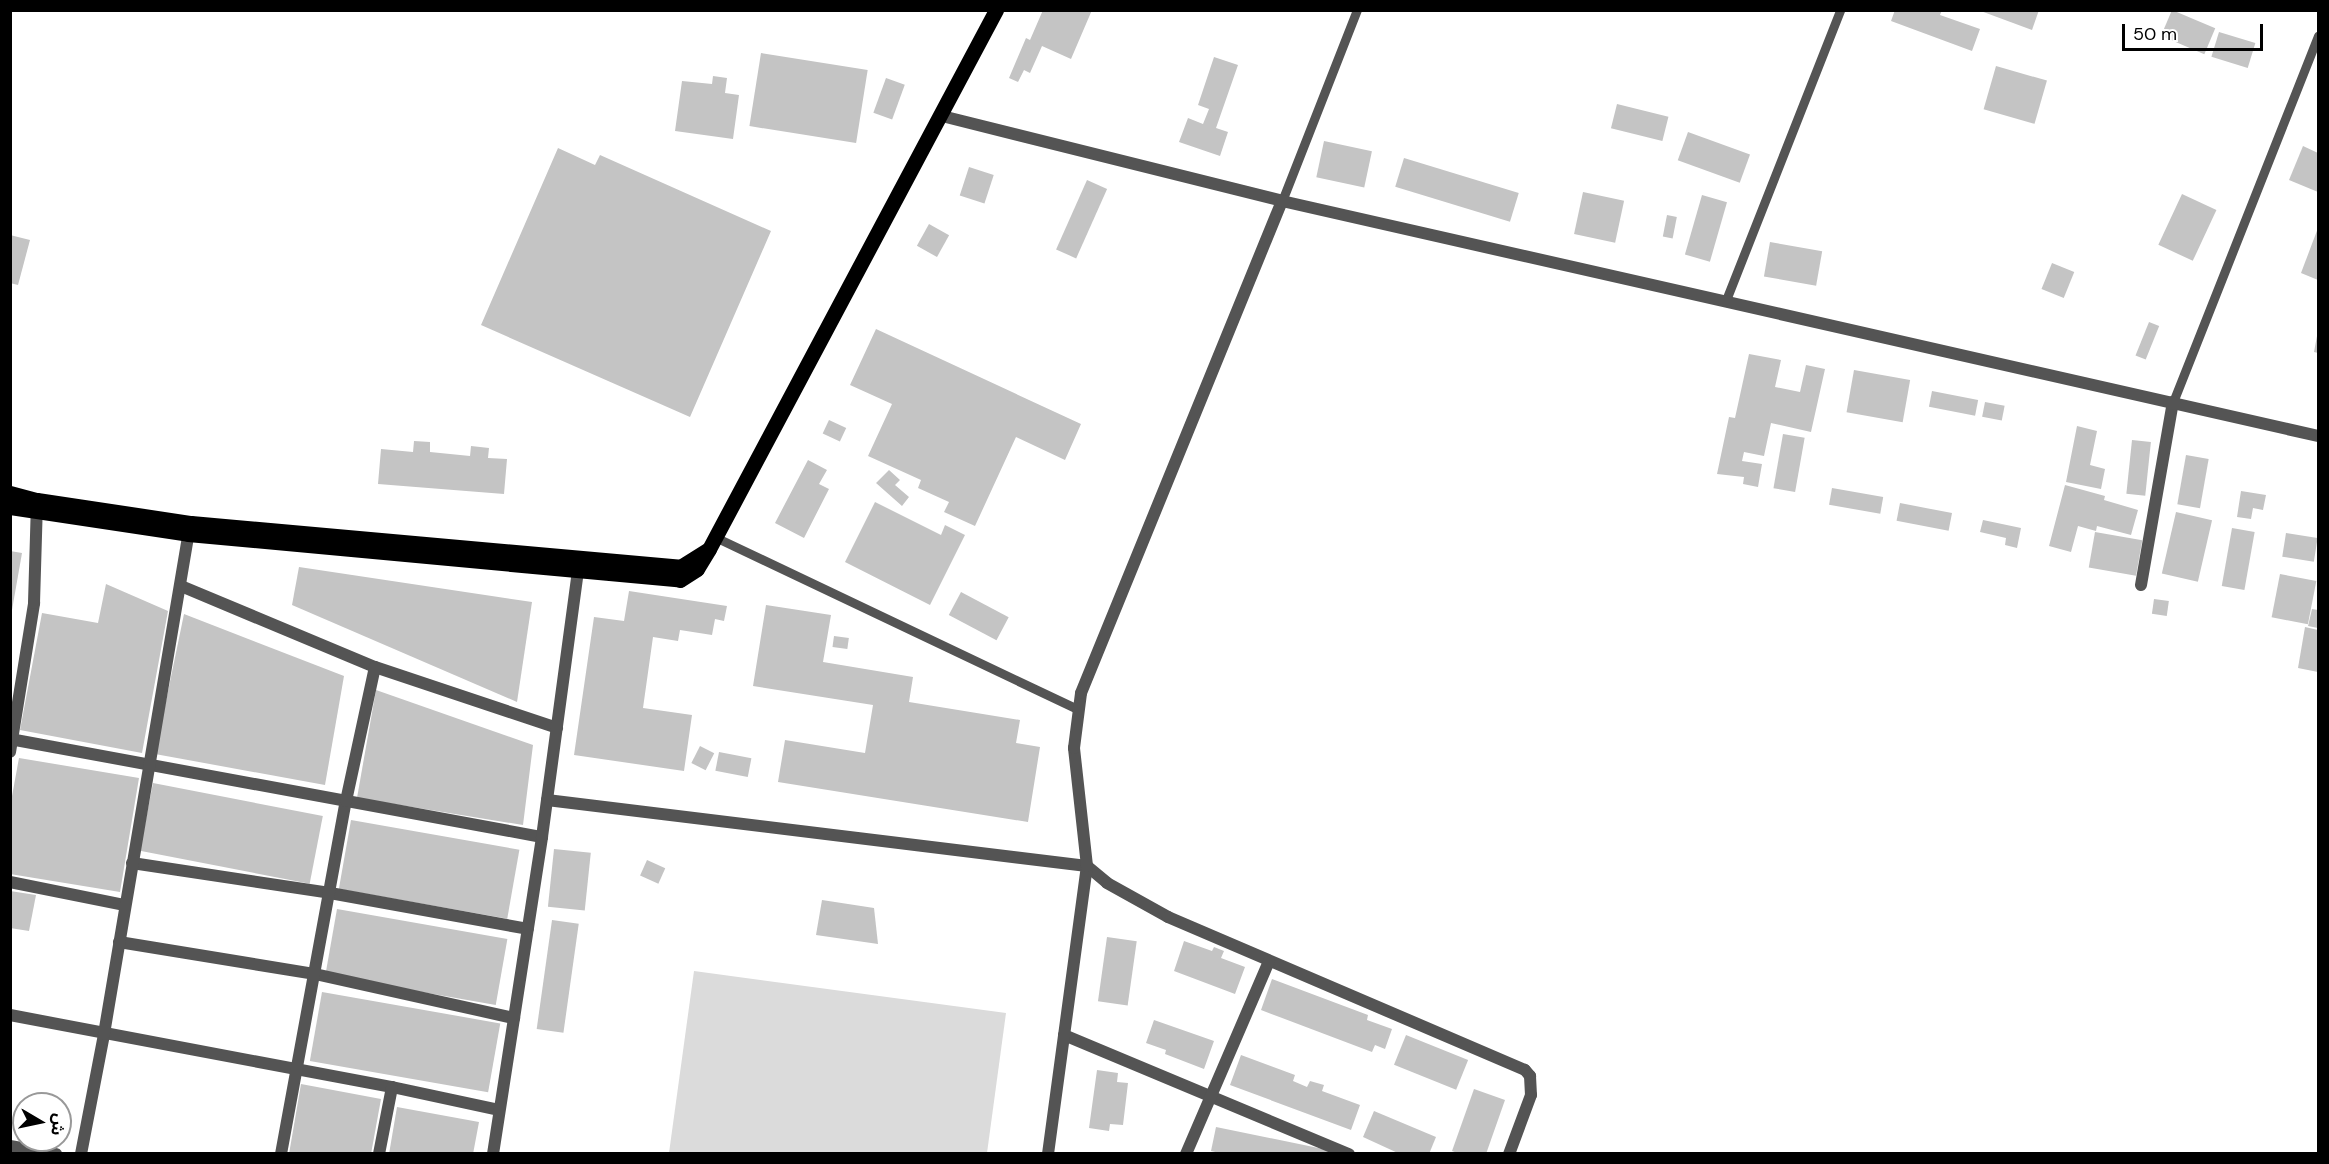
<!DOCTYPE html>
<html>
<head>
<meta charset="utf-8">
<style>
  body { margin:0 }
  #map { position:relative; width:2329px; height:1164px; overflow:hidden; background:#fff; font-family:"DM Sans","Noto Sans Arabic",sans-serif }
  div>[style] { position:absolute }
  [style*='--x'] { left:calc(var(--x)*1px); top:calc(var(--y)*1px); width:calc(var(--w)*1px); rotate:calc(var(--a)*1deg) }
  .green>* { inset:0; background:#dbdbdb }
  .building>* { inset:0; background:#c4c4c4; transform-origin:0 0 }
  .service>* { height:9px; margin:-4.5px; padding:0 4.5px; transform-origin:4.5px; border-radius:4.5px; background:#545454 }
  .minor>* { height:12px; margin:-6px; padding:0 6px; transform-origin:6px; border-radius:6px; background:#545454 }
  .tertiary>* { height:12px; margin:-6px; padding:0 6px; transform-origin:6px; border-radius:6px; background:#545454 }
  .primary>* { height:15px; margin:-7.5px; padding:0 7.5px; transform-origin:7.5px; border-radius:7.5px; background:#000 }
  span { translate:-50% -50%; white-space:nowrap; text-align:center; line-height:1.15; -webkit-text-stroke:5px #fff; paint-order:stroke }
  .frame { position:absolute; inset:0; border:12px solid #000; pointer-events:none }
  .north { position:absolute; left:12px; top:1092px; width:60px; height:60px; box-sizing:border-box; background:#fff; border:2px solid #999; border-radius:50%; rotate:99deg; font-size:16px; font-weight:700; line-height:24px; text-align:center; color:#000 }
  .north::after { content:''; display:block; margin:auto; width:21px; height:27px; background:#000; clip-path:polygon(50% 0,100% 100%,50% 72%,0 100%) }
  .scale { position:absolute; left:2122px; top:24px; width:141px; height:27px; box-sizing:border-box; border:3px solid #000; border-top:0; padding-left:8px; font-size:18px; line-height:21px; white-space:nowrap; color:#000; -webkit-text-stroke:4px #fff; paint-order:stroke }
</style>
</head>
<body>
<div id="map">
  <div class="green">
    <div style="clip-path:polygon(694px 971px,1006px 1013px,987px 1153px,669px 1153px)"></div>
  </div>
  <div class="building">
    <div style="clip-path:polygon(1043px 10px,1092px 10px,1071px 59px,1042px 46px,1030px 73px,1024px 70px,1018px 82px,1009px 78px,1026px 38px,1030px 40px)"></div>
    <div style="clip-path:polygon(1895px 10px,1942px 10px,1940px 15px,1980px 29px,1972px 51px,1891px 21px)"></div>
    <div style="clip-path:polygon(1978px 10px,2039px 10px,2032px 30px)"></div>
    <div style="left:2172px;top:10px;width:47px;height:28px;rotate:23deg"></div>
    <div style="left:2219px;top:32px;width:38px;height:26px;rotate:17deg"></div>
    <div style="left:761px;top:53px;width:108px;height:74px;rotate:9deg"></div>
    <div style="clip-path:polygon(1214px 57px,1238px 65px,1216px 128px,1228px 132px,1220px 156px,1179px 142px,1188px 118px,1203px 124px,1209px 109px,1198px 105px)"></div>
    <div style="left:1996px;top:66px;width:53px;height:45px;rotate:16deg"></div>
    <div style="clip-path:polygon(713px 76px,727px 78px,725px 93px,739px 95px,733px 139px,675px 131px,682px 81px,712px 84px)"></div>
    <div style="left:886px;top:78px;width:20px;height:37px;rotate:20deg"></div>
    <div style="left:1617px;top:104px;width:53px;height:25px;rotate:14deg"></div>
    <div style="left:1688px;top:132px;width:66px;height:30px;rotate:20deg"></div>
    <div style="left:1324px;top:141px;width:49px;height:37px;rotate:12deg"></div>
    <div style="clip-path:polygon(2303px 146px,2318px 153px,2318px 192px,2289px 180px)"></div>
    <div style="clip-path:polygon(558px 148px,595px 165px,600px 155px,771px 231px,690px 417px,481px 325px)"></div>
    <div style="left:1404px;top:158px;width:120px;height:30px;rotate:17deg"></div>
    <div style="left:969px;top:167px;width:26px;height:30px;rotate:18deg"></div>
    <div style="left:1087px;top:180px;width:22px;height:76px;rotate:24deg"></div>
    <div style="left:1583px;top:192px;width:42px;height:43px;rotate:12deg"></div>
    <div style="left:2182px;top:194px;width:38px;height:56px;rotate:25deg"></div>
    <div style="left:1702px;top:195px;width:26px;height:62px;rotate:16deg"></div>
    <div style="left:1667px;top:215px;width:10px;height:22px;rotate:11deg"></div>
    <div style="left:929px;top:224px;width:23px;height:25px;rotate:29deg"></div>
    <div style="clip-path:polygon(2318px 228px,2318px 280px,2301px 273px)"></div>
    <div style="clip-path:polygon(10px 235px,30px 240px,18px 285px,10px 283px)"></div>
    <div style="left:1770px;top:242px;width:53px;height:35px;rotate:10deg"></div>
    <div style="left:2052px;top:263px;width:24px;height:28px;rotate:22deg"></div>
    <div style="left:2149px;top:322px;width:11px;height:36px;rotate:22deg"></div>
    <div style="clip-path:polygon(876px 329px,1081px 424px,1065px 460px,1016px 437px,975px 526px,944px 512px,949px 502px,918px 488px,921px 480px,868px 456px,892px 404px,850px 385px)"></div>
    <div style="clip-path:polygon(2317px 336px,2318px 336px,2318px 353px,2314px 352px)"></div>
    <div style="clip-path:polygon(1749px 354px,1781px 360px,1775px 387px,1800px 392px,1806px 365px,1825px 369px,1811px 432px,1771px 423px,1764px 456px,1744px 452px,1742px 461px,1762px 464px,1758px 487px,1743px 484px,1744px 477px,1717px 474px,1729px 417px,1735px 418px)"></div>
    <div style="left:1854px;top:370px;width:57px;height:43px;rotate:10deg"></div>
    <div style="left:1932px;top:391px;width:47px;height:16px;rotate:11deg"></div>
    <div style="left:1985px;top:402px;width:20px;height:15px;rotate:11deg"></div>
    <div style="left:829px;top:420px;width:19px;height:15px;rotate:25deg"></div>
    <div style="clip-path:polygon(2077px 426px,2097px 431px,2090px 465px,2105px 469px,2101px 489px,2066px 482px)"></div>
    <div style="left:1783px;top:434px;width:22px;height:55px;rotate:10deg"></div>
    <div style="left:2132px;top:440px;width:19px;height:54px;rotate:6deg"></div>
    <div style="clip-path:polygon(414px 441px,430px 442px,430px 452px,470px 456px,471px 446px,489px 448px,488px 458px,507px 459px,504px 494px,378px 484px,381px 449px,413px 452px)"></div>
    <div style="left:2186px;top:455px;width:23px;height:50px;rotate:10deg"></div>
    <div style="clip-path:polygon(808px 460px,827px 470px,819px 484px,829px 489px,804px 538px,775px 523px)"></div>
    <div style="clip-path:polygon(889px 470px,900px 480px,895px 485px,909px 497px,902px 506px,876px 483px)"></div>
    <div style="clip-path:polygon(2065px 485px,2105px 496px,2104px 500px,2138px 510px,2131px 535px,2097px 526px,2096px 531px,2078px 526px,2071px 552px,2049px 546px)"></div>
    <div style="left:1832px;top:488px;width:52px;height:17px;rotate:10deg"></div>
    <div style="clip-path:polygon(2241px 491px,2266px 495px,2263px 510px,2253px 508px,2251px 519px,2237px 517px)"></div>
    <div style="clip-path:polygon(875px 502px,941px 535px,945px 525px,965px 535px,930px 605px,845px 562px)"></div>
    <div style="left:1900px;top:503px;width:53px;height:18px;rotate:11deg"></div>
    <div style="left:2176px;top:512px;width:37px;height:63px;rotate:13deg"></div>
    <div style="clip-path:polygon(1983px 520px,2021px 528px,2017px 548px,2005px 545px,2006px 538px,1980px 532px)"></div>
    <div style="left:2232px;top:528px;width:23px;height:59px;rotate:10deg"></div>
    <div style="left:2095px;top:532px;width:48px;height:36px;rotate:10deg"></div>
    <div style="left:2286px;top:533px;width:32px;height:24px;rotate:9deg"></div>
    <div style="clip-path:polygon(10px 551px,22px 553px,12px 610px,10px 610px)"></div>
    <div style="clip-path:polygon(299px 567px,532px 602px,517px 702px,292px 605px)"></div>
    <div style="left:2280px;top:574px;width:37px;height:44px;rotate:11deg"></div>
    <div style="clip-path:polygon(106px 584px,168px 611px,142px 753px,20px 730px,42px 613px,98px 623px)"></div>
    <div style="clip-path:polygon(629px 591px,727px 606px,724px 621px,715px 619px,712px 635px,680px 630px,678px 641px,653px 637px,643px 708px,692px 715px,684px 771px,574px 755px,594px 617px,624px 621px)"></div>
    <div style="left:961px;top:592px;width:54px;height:26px;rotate:28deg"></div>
    <div style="left:2154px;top:599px;width:15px;height:15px;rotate:8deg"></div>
    <div style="clip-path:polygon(766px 605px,831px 615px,823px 662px,913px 677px,909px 702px,1020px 720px,1016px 743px,1040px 747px,1028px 822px,778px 782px,785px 740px,865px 753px,873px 705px,753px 686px)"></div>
    <div style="clip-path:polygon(2312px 609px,2318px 610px,2318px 628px,2308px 626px)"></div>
    <div style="clip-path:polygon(184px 614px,344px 676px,325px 785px,155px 754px)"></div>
    <div style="clip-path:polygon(2305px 627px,2318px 630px,2318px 672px,2298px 668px)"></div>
    <div style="left:834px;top:636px;width:15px;height:11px;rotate:8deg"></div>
    <div style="clip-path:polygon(376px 690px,533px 745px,523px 825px,357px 798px)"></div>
    <div style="left:700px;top:746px;width:16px;height:19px;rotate:27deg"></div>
    <div style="left:719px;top:752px;width:33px;height:19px;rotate:11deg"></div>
    <div style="clip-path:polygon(19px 758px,139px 778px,120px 892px,10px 874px,10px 807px)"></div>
    <div style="left:153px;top:783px;width:173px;height:69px;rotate:11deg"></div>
    <div style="left:351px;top:820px;width:171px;height:70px;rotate:10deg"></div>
    <div style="left:554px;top:849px;width:37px;height:58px;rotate:6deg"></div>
    <div style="left:647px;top:860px;width:20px;height:17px;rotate:24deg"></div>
    <div style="clip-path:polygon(10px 891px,36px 895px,29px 931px,10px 928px)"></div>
    <div style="clip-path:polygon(822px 900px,874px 908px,878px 944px,816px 935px)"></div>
    <div style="left:337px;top:909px;width:173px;height:67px;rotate:10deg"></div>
    <div style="left:552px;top:920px;width:27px;height:110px;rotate:8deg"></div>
    <div style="left:1107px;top:937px;width:30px;height:65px;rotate:8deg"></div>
    <div style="clip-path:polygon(1184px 941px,1212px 951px,1214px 947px,1224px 951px,1221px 958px,1245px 967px,1235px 994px,1174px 971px)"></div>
    <div style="clip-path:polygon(1272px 979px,1368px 1015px,1367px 1020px,1392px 1029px,1385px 1049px,1375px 1045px,1372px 1052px,1261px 1010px)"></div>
    <div style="left:322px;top:992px;width:181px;height:70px;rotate:10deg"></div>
    <div style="clip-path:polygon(1154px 1020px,1214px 1041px,1204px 1069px,1165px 1054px,1166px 1050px,1146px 1043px)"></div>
    <div style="left:1406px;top:1035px;width:67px;height:32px;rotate:22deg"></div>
    <div style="clip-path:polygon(1241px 1055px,1295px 1075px,1293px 1081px,1307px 1087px,1310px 1081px,1324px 1085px,1322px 1091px,1360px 1105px,1351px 1130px,1230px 1085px)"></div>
    <div style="clip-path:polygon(1097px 1070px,1118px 1073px,1117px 1082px,1128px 1083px,1123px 1125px,1110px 1124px,1109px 1131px,1089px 1128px)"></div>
    <div style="clip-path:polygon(301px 1084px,381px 1099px,371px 1154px,289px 1154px)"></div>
    <div style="clip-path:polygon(1474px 1089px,1505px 1100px,1486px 1154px,1460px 1154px,1452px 1151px)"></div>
    <div style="clip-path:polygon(397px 1107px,479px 1122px,473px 1154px,389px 1154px)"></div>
    <div style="clip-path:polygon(1374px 1111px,1436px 1137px,1429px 1154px,1400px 1154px,1363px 1137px)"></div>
    <div style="clip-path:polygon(1216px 1127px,1333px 1151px,1333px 1154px,1224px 1154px,1211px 1151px)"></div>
  </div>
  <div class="service">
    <div style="--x:1282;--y:201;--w:205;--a:-68.6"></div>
    <div style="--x:1726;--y:300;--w:312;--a:-68.5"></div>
    <div style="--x:2173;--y:402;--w:394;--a:-68.4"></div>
    <div style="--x:715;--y:537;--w:402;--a:25.4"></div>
  </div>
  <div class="minor">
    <div style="--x:2141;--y:585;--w:186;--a:-80.1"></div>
    <div style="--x:181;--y:586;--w:210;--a:22.7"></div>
    <div style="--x:375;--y:667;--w:192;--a:18.5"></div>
    <div style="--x:10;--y:739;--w:541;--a:10.44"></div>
    <div style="--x:10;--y:752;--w:151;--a:-80.8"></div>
    <div style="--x:34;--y:603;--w:99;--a:-88.3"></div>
    <div style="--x:547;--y:800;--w:544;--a:6.97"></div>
    <div style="--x:1087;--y:866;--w:26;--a:40"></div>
    <div style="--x:1107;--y:883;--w:70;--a:29.1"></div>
    <div style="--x:1168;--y:917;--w:388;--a:23.2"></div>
    <div style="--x:1525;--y:1070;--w:8;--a:50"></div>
    <div style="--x:1530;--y:1076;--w:19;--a:87"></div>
    <div style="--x:1531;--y:1095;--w:63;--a:110.4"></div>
    <div style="--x:132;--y:863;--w:200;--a:8.6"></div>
    <div style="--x:330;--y:893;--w:201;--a:10.3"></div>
    <div style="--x:10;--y:882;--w:116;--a:11.4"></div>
    <div style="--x:119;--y:942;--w:199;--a:9.3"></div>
    <div style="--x:315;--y:974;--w:204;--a:12.5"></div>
    <div style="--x:10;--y:1015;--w:389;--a:10.7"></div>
    <div style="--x:392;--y:1087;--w:109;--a:12.1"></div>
    <div style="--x:1064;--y:1035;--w:309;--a:22.7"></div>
    <div style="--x:10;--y:1146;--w:47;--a:9.9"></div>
    <div style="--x:81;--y:1154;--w:122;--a:-79.1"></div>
    <div style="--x:104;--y:1034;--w:516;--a:-80.41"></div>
    <div style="--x:281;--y:1154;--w:359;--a:-79.6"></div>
    <div style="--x:346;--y:801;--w:137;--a:-77.8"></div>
    <div style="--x:379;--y:1154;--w:68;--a:-79"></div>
    <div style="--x:1048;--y:1154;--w:291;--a:-82.3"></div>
    <div style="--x:1087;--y:866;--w:119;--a:-96.3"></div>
    <div style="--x:1074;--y:748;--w:55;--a:-82.7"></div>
    <div style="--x:1081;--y:693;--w:531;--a:-67.78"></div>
    <div style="--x:1186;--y:1154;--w:210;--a:-66.7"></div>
  </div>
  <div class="tertiary">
    <div style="--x:942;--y:116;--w:350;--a:14"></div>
    <div style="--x:1282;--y:201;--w:1062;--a:12.78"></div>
    <div style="--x:493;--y:1154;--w:321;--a:-81.2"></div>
    <div style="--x:542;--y:837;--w:277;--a:-82.3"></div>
  </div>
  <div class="primary">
    <div style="--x:10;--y:493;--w:28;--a:15"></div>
    <div style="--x:37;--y:500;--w:156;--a:8.5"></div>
    <div style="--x:191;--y:523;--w:491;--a:5.1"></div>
    <div style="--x:680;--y:567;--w:31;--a:-32"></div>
    <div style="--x:10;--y:507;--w:180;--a:8.6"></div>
    <div style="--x:188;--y:534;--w:494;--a:5.3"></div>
    <div style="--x:680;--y:580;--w:20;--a:-33"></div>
    <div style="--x:697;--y:569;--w:23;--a:-59"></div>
    <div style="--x:709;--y:549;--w:611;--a:-61.97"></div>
  </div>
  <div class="frame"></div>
  <div class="north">ش</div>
  <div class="scale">50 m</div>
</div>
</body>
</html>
